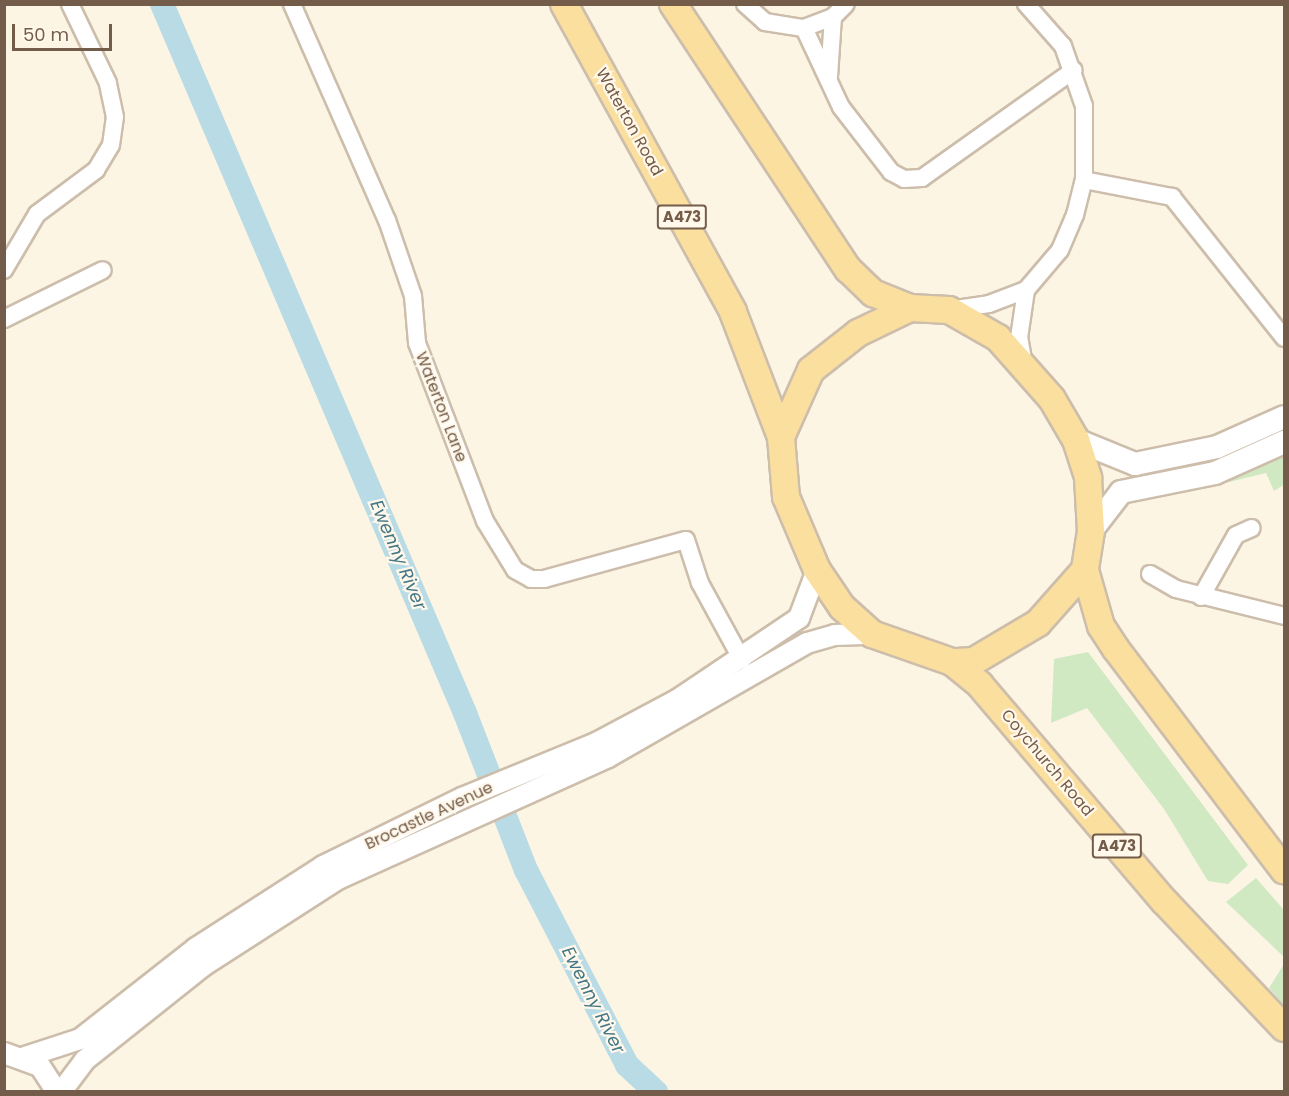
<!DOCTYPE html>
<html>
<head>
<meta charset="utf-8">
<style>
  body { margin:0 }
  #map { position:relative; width:1289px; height:1096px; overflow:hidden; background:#fcf5e4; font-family:Poppins,sans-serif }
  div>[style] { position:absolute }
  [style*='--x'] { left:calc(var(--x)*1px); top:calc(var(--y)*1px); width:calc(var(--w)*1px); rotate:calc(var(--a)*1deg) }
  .green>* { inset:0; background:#d0e9c3 }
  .river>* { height:24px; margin:-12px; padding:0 12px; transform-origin:12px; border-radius:12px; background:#b9dbe5 }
  .roads { filter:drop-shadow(2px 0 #cdbdab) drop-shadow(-2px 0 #cdbdab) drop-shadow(0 2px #cdbdab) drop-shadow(0 -2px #cdbdab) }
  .minor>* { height:16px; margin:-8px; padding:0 8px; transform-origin:8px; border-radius:8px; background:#fff }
  .tertiary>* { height:20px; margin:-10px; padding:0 10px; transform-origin:10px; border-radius:10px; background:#fff }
  .secondary>* { height:22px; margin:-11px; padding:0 11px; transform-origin:11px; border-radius:11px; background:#fff }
  .primary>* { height:26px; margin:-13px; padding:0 13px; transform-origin:13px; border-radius:13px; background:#fadf9e }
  span { translate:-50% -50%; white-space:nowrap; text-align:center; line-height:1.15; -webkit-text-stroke:4.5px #fff8eb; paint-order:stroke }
  .shield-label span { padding:2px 4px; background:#fff8eb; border:2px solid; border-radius:4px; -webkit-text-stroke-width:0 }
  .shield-label { font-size:15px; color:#745c4a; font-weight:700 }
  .street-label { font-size:16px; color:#745c4a }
  .water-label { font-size:18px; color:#447787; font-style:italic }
  .frame { position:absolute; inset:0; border:6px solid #745c4a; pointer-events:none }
  .scale { position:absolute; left:12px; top:24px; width:100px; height:27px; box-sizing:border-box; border:3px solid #745c4a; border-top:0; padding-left:8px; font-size:18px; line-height:21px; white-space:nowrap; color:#745c4a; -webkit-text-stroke:4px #fff8eb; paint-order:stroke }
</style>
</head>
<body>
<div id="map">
  <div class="green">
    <div style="clip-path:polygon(1284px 442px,1284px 485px,1274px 491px,1266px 473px,1208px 487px)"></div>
    <div style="clip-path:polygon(1088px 652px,1248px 865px,1228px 884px,1208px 881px,1164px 809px,1087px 708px,1051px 723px,1054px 659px)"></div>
    <div style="clip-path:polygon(1256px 878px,1284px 910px,1284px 957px,1226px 902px)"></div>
    <div style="clip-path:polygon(1284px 964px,1284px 1005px,1269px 988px)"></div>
  </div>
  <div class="river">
    <div style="--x:162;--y:4;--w:771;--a:66.86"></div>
    <div style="--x:465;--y:713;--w:168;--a:68.8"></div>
    <div style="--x:526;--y:870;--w:220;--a:62.6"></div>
    <div style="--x:627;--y:1065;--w:40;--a:43"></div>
  </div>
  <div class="roads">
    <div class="minor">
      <div style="--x:292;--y:4;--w:236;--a:66.3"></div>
      <div style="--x:387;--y:220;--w:80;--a:71.1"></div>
      <div style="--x:413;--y:296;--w:47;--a:85.1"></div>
      <div style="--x:417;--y:343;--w:191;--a:69.1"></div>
      <div style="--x:485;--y:521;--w:57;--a:58.5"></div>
      <div style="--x:515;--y:570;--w:18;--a:29"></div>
      <div style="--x:531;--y:579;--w:13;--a:0"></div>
      <div style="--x:544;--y:579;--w:147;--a:-15.4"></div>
      <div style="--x:686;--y:540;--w:45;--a:72"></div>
      <div style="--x:700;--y:583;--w:88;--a:61.4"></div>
      <div style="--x:745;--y:4;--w:27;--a:42"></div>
      <div style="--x:765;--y:22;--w:39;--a:9"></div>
      <div style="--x:804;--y:28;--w:31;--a:-21"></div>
      <div style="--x:833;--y:17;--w:18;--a:-45"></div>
      <div style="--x:804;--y:28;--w:87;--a:64.9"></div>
      <div style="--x:841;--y:107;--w:82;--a:52.4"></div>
      <div style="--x:891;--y:172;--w:15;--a:28"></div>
      <div style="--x:904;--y:179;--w:18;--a:-3"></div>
      <div style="--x:922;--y:178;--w:186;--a:-35.4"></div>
      <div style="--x:829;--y:77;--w:60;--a:-86.2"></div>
      <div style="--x:1084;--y:180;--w:90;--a:10.9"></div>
      <div style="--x:1172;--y:197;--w:180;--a:51.5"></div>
      <div style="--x:4;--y:270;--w:65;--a:-59.5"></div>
      <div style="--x:37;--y:214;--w:74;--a:-36.7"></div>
      <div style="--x:96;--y:170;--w:29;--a:-59"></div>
      <div style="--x:111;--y:145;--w:28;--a:-82"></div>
      <div style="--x:115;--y:117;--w:35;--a:-102"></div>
      <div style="--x:108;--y:83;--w:88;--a:-115.7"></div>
      <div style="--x:949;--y:310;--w:40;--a:-8.5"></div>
      <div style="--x:989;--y:304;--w:40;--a:-21"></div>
      <div style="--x:1026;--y:290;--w:52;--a:-49.6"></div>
      <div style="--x:1060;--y:250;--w:38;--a:-67"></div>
      <div style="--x:1075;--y:215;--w:36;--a:-76"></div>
      <div style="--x:1084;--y:180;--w:74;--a:-90"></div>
      <div style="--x:1084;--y:106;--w:64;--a:-109.3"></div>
      <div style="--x:1063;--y:46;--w:56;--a:-131.4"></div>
      <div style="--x:4;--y:319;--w:110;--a:-26.3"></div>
      <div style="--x:1024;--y:365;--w:27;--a:-100"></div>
      <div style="--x:1019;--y:338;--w:49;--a:-81.7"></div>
      <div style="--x:1150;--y:574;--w:30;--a:30"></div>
      <div style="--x:1176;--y:589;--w:111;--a:14"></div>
      <div style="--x:1201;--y:597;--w:71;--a:-60.6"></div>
      <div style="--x:1236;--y:535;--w:17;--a:-24"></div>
    </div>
    <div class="tertiary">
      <div style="--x:4;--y:1053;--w:38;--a:20"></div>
      <div style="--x:40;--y:1066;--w:31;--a:57"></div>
      <div style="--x:25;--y:1057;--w:58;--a:-18.1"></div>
      <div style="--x:80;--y:1039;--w:147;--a:-38.1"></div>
      <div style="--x:196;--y:948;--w:151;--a:-32.8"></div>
      <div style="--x:323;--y:866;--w:155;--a:-26.1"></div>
      <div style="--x:462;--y:798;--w:145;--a:-22.3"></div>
      <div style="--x:596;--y:743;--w:92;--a:-28"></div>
      <div style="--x:677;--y:700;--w:147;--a:-33.9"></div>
      <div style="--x:799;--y:618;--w:51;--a:-69.4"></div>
      <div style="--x:61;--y:1092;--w:40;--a:-53"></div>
      <div style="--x:85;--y:1060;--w:151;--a:-38.5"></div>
      <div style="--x:203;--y:966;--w:161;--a:-32.8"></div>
      <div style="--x:338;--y:879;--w:296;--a:-24.3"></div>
      <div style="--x:608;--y:757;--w:229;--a:-29.8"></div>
      <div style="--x:807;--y:643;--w:29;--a:-16"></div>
      <div style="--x:835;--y:635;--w:37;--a:-2"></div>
    </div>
    <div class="secondary">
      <div style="--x:1076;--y:440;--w:64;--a:22.1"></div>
      <div style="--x:1135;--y:464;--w:84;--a:-11.7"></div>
      <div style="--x:1217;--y:447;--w:73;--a:-24.1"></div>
      <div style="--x:1091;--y:531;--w:49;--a:-52.4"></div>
      <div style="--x:1121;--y:492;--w:96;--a:-11.4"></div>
      <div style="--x:1215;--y:473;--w:76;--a:-24.2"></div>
    </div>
    <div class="primary">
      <div style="--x:564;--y:4;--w:351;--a:61.2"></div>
      <div style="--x:733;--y:312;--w:134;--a:69"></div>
      <div style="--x:673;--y:4;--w:318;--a:56.6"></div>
      <div style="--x:848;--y:269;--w:35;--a:44"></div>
      <div style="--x:873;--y:293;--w:40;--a:22"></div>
      <div style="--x:910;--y:308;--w:39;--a:3"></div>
      <div style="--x:949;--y:310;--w:56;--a:29.7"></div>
      <div style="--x:998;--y:338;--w:81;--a:48.5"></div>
      <div style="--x:1052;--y:399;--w:48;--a:59.7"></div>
      <div style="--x:1076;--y:440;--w:40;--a:72"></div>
      <div style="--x:1088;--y:478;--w:53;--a:86.8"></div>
      <div style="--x:1091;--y:531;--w:39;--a:99"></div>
      <div style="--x:1085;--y:570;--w:71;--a:131.6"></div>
      <div style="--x:1038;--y:623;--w:74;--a:149.3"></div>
      <div style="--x:974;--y:661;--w:22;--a:177"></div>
      <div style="--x:952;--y:662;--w:85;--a:-160.7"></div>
      <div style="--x:872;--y:634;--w:40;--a:-138"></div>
      <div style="--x:842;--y:607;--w:45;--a:-124"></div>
      <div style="--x:817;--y:570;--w:79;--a:-113"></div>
      <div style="--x:786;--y:497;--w:60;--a:-94.8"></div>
      <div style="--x:781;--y:437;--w:73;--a:-65.9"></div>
      <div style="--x:811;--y:370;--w:60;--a:-38.2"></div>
      <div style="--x:858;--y:333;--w:58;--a:-25.7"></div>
      <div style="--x:1085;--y:570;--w:58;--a:74.1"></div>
      <div style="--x:1101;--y:626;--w:27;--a:57"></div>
      <div style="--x:1116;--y:649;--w:278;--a:52.8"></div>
      <div style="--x:952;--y:662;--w:36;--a:39"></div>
      <div style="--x:980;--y:685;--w:285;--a:49.6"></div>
      <div style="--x:1165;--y:902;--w:173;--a:46.6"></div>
    </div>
  </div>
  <div class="shield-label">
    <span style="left:682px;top:217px">A473</span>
    <span style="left:1117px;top:846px">A473</span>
  </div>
  <div class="street-label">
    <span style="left:629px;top:122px;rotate:61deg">Waterton Road</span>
    <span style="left:441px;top:407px;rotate:69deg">Waterton Lane</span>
    <span style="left:1047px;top:763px;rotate:50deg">Coychurch Road</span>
    <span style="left:429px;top:816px;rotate:-25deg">Brocastle Avenue</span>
  </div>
  <div class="water-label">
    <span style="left:398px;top:555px;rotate:67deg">Ewenny River</span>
    <span style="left:593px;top:1000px;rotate:63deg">Ewenny River</span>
  </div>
  <div class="frame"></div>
  <div class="scale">50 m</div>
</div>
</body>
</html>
